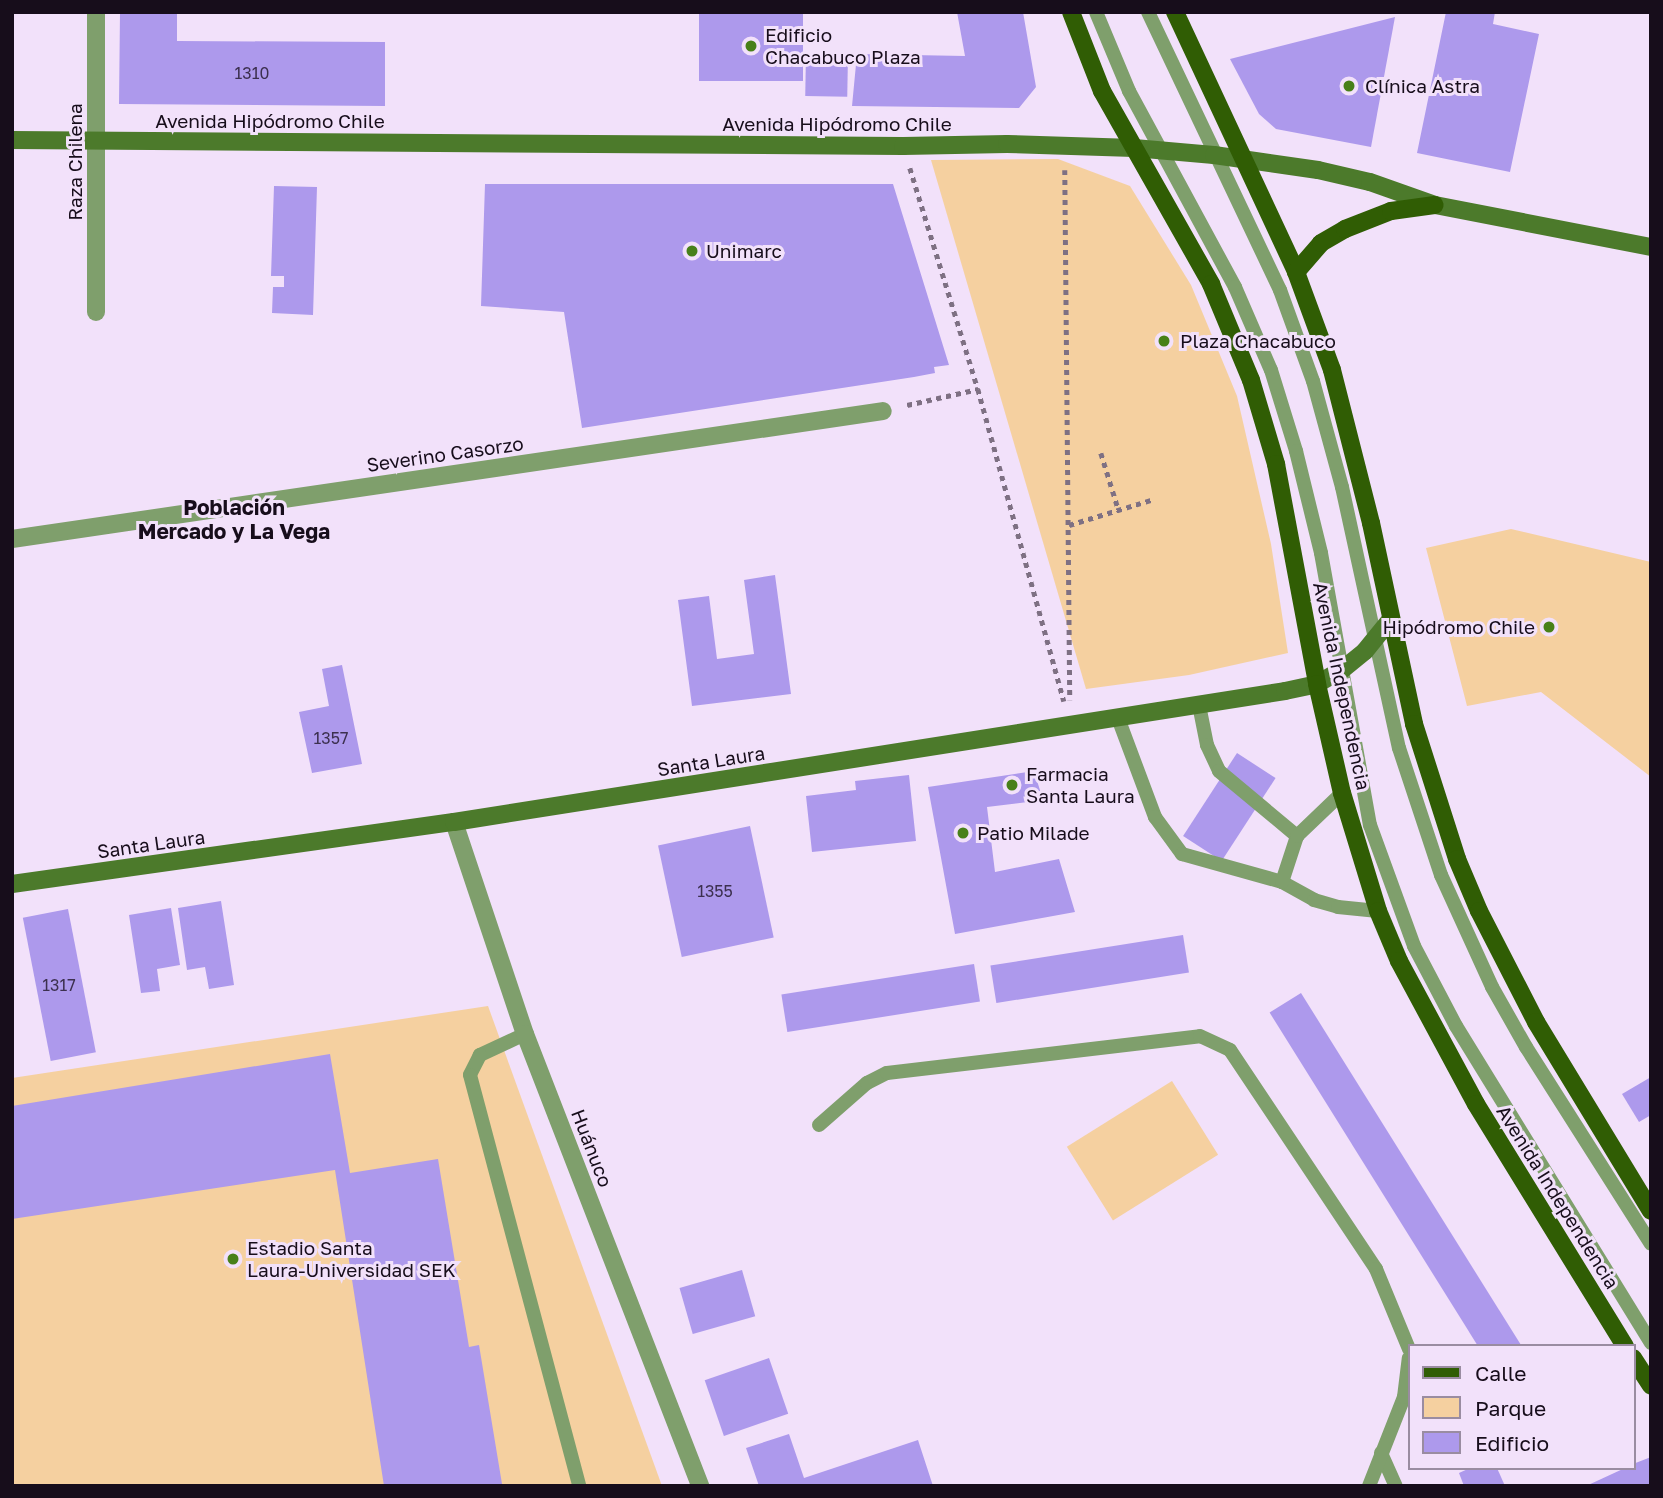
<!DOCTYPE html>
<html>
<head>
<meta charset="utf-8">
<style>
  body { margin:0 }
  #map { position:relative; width:1663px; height:1498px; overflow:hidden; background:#f2e1fa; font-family:"Golos Text",sans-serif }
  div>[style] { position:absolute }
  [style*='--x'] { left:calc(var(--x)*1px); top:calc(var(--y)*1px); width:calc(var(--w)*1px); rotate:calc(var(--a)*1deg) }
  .green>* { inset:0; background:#f5d0a0; transform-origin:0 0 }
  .building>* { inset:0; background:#ad99ec; transform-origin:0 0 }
  .path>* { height:4.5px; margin-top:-2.25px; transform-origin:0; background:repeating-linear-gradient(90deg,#7e7083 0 5px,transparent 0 10px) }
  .lane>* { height:14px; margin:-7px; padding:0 7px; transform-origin:7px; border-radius:7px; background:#7f9f6c }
  .street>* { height:18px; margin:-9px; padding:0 9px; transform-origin:9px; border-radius:9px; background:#7f9f6c }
  .secondary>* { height:18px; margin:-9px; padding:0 9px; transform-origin:9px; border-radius:9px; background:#4c7a2b }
  .primary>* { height:18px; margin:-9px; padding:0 9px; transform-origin:9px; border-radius:9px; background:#305d04 }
  .dots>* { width:19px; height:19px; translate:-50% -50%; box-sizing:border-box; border:4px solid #f2e1fa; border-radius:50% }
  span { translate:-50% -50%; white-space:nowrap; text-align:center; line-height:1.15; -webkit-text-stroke:6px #f2e1fa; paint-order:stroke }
  .number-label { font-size:16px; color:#3c304f }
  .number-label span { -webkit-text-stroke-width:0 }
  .poi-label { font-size:19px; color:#170d1b }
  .left { translate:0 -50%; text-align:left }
  .right { translate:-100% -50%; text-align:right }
  .street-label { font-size:19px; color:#170d1b }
  .neighbourhood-label { font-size:21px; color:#170d1b; font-weight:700 }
  .frame { position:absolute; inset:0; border:14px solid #170d1b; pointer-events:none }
  .legend { position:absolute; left:1408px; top:1344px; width:228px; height:126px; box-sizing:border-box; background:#f2e1fa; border:2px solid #9a8ca1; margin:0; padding:9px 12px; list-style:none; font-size:21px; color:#170d1b }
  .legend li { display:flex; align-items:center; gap:14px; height:35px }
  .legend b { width:35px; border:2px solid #9a8ca1 }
</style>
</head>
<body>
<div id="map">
  <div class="green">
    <div style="clip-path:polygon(1058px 159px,1130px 186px,1191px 285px,1237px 396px,1271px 544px,1288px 653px,1189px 675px,1086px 689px,931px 160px)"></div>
    <div style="clip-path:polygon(1511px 529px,1651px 562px,1651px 777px,1541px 692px,1467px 706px,1426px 548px)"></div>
    <div style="clip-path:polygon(488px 1006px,662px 1486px,12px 1486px,12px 1078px)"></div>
    <div style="left:1172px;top:1081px;width:87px;height:124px;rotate:58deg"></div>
  </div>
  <div class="building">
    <div style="clip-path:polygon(120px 12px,177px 12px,177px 41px,385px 42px,385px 106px,119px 104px)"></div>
    <div style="left:699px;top:12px;width:104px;height:69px"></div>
    <div style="clip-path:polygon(957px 12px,1023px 12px,1036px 87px,1019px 108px,852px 106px,857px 54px,965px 56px)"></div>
    <div style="clip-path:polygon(1446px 12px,1495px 12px,1493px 24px,1539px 34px,1510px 172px,1417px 153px)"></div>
    <div style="clip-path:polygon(1395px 17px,1371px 147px,1276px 129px,1259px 114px,1230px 59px)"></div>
    <div style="left:806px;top:53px;width:42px;height:43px;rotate:1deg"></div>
    <div style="clip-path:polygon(485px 184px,893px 184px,949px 365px,934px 367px,935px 373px,914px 377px,582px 428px,564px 312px,481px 306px)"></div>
    <div style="clip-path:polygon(274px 186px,317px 187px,313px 315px,272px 313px,273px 287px,284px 287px,284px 276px,271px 276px)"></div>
    <div style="clip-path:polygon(775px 575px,791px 694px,692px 706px,678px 600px,709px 596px,717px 659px,754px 654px,744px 580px)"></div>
    <div style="clip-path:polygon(342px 665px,362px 764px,312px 773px,299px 712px,329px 706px,322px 669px)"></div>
    <div style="left:1237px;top:753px;width:46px;height:99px;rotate:33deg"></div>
    <div style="clip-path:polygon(1034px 771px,1043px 800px,987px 807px,995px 872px,1059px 859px,1075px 912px,955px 934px,928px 787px)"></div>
    <div style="clip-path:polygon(909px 775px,916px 841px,812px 852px,806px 796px,856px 790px,855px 781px)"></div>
    <div style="left:750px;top:826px;width:114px;height:94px;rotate:78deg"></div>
    <div style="clip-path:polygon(221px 901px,234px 985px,209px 989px,205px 967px,187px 970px,178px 908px)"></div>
    <div style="clip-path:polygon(171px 908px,180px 965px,157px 969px,160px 991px,141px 993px,129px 915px)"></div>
    <div style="left:68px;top:909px;width:146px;height:46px;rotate:79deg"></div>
    <div style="left:1183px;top:935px;width:38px;height:195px;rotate:81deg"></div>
    <div style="left:974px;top:964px;width:38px;height:195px;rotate:81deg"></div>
    <div style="left:1301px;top:993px;width:416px;height:37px;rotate:58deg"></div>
    <div style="clip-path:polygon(330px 1054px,350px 1173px,438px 1159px,469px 1347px,479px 1345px,502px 1484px,384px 1486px,335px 1170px,12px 1219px,12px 1106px)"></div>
    <div style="clip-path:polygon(1651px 1077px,1651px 1115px,1639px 1122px,1622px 1094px)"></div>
    <div style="left:742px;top:1270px;width:48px;height:65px;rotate:74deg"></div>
    <div style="left:769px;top:1358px;width:59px;height:68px;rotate:71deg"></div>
    <div style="clip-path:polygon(789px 1434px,804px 1478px,918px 1440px,933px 1486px,759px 1486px,746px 1448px)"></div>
    <div style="clip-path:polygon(1651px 1457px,1651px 1486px,1586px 1486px,1625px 1468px,1633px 1468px,1633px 1464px)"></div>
    <div style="clip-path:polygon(1470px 1468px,1497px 1468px,1505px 1486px,1464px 1486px,1459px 1473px)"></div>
  </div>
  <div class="path">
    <div style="--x:910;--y:168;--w:231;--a:72.9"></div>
    <div style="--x:978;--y:389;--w:324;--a:74.6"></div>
    <div style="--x:1065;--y:170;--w:530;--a:89.46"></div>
    <div style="--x:907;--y:405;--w:73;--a:-12.7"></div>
    <div style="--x:1101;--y:453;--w:61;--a:72.8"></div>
    <div style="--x:1069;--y:525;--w:86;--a:-17"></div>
  </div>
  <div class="lane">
    <div style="--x:1096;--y:12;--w:86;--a:67.3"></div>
    <div style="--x:1129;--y:91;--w:223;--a:61.6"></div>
    <div style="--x:1235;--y:287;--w:90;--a:66.6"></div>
    <div style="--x:1271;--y:370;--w:85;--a:72.8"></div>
    <div style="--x:1296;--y:451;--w:105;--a:76.2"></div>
    <div style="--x:1321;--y:553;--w:276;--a:79.8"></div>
    <div style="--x:1370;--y:825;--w:129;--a:70"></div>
    <div style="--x:1414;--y:946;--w:90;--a:62.3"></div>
    <div style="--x:1456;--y:1026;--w:372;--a:58.4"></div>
    <div style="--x:1148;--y:12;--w:308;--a:64.6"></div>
    <div style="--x:1280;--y:290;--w:97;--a:70.1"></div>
    <div style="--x:1313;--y:381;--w:110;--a:74.7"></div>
    <div style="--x:1342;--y:487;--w:267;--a:77.7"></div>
    <div style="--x:1399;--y:748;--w:134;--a:71.7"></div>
    <div style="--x:1441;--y:875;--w:123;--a:65.5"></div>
    <div style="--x:1492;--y:987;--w:69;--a:60.5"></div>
    <div style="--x:1526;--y:1047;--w:233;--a:57.6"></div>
    <div style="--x:1199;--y:705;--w:41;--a:78.7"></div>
    <div style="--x:1207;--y:745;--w:29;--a:65"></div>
    <div style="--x:1219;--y:771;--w:102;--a:39.8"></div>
    <div style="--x:1118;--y:718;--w:106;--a:69.5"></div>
    <div style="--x:1155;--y:817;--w:46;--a:53.9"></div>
    <div style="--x:1182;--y:854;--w:104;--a:15.6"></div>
    <div style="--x:1282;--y:882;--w:37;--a:29"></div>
    <div style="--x:1314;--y:900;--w:25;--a:16"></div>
    <div style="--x:1338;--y:907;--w:40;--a:5.7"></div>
    <div style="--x:1282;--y:882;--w:48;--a:-71.9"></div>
    <div style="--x:1297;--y:836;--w:62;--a:-43.7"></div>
    <div style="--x:525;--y:1034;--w:50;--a:155"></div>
    <div style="--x:480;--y:1055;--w:22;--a:117"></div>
    <div style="--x:470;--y:1075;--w:425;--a:75.1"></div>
    <div style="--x:819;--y:1125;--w:64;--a:-41.2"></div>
    <div style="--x:867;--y:1083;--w:22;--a:-27"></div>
    <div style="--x:887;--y:1073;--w:315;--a:-6.7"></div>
    <div style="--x:1200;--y:1036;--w:33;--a:25"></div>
    <div style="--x:1230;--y:1050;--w:263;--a:56.3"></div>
    <div style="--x:1376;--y:1269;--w:87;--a:67.6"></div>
    <div style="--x:1381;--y:1453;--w:36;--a:66"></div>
    <div style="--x:1369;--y:1486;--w:96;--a:-68.5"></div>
    <div style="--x:1404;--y:1397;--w:39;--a:-83"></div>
  </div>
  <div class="street">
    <div style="--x:96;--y:312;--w:300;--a:-90"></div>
    <div style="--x:12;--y:539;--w:880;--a:-8.36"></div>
    <div style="--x:454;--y:822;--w:224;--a:71.5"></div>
    <div style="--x:525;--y:1034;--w:485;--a:68.8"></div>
  </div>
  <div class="secondary">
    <div style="--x:12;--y:140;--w:891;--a:0.39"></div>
    <div style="--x:903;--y:146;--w:104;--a:-1.1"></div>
    <div style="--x:1007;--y:144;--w:127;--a:1.8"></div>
    <div style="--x:1134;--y:148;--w:80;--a:5"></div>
    <div style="--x:1214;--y:155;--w:105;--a:8.2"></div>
    <div style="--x:1318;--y:170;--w:53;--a:13"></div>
    <div style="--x:1370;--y:182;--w:69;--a:19.5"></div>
    <div style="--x:1435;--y:205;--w:220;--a:11"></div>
    <div style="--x:12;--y:884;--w:446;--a:-8"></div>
    <div style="--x:454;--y:822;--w:841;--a:-8.96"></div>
    <div style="--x:1285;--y:691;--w:33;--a:-12"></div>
    <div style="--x:1317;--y:684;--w:30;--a:-30"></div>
    <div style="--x:1343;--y:669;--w:28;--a:-39"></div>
    <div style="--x:1365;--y:651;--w:41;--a:-50.9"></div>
  </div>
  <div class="primary">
    <div style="--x:1071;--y:12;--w:85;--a:68.6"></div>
    <div style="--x:1102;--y:91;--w:222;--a:60.5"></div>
    <div style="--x:1211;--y:284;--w:104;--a:67.4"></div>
    <div style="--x:1251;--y:380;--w:88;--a:73.4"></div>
    <div style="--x:1276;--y:464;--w:224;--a:79.4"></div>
    <div style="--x:1317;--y:684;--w:112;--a:77.1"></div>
    <div style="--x:1342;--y:793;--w:123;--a:73"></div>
    <div style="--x:1378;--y:911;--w:54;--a:67.2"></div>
    <div style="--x:1399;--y:961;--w:162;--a:61.7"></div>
    <div style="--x:1476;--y:1104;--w:284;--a:58.4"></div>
    <div style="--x:1175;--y:12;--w:287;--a:65"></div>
    <div style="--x:1296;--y:272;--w:104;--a:69.8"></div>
    <div style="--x:1332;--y:370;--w:158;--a:75.7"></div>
    <div style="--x:1371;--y:523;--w:206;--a:77.9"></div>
    <div style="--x:1414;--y:724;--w:142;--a:72.3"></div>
    <div style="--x:1457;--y:859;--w:56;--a:67.1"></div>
    <div style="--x:1479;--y:911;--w:125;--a:62.8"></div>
    <div style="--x:1536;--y:1022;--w:221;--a:58.7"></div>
    <div style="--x:1296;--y:272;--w:38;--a:-49"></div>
    <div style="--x:1321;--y:243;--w:28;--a:-30"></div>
    <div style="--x:1345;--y:229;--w:49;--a:-21.4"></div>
    <div style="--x:1391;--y:211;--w:44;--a:-7.8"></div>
    <div style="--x:1633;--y:1358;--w:33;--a:57"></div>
  </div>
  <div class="dots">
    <div style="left:751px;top:46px;background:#488019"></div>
    <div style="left:1349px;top:86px;background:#488019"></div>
    <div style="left:692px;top:251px;background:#488019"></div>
    <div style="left:1164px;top:341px;background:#488019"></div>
    <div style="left:1549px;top:627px;background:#488019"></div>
    <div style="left:1012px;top:785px;background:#488019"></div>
    <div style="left:963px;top:833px;background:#488019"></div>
    <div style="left:233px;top:1259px;background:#488019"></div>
  </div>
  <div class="number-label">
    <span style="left:252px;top:73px">1310</span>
    <span style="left:331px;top:738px">1357</span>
    <span style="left:715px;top:891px">1355</span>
    <span style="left:59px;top:985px">1317</span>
  </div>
  <div class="poi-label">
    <span class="left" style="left:765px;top:46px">Edificio<br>Chacabuco Plaza</span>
    <span class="left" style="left:1365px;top:86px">Clínica Astra</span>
    <span class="left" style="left:706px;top:251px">Unimarc</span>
    <span class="left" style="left:1180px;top:341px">Plaza Chacabuco</span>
    <span class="right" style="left:1535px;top:627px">Hipódromo Chile</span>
    <span class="left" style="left:1026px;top:785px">Farmacia<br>Santa Laura</span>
    <span class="left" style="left:977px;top:833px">Patio Milade</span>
    <span class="left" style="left:247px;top:1259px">Estadio Santa<br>Laura-Universidad SEK</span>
  </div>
  <div class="street-label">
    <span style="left:270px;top:121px">Avenida Hipódromo Chile</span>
    <span style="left:837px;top:124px">Avenida Hipódromo Chile</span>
    <span style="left:75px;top:162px;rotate:-90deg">Raza Chilena</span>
    <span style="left:445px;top:454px;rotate:-8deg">Severino Casorzo</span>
    <span style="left:1342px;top:686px;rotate:78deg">Avenida Independencia</span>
    <span style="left:711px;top:761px;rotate:-9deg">Santa Laura</span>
    <span style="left:151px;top:844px;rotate:-8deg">Santa Laura</span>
    <span style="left:592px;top:1148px;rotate:69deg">Huánuco</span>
    <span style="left:1558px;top:1197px;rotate:58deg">Avenida Independencia</span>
  </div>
  <div class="neighbourhood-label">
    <span style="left:234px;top:519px">Población<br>Mercado y La Vega</span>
  </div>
  <div class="frame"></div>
  <ul class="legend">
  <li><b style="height:9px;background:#305d04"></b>Calle</li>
  <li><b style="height:19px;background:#f5d0a0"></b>Parque</li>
  <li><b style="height:19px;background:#ad99ec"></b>Edificio</li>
  </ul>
</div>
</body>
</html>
